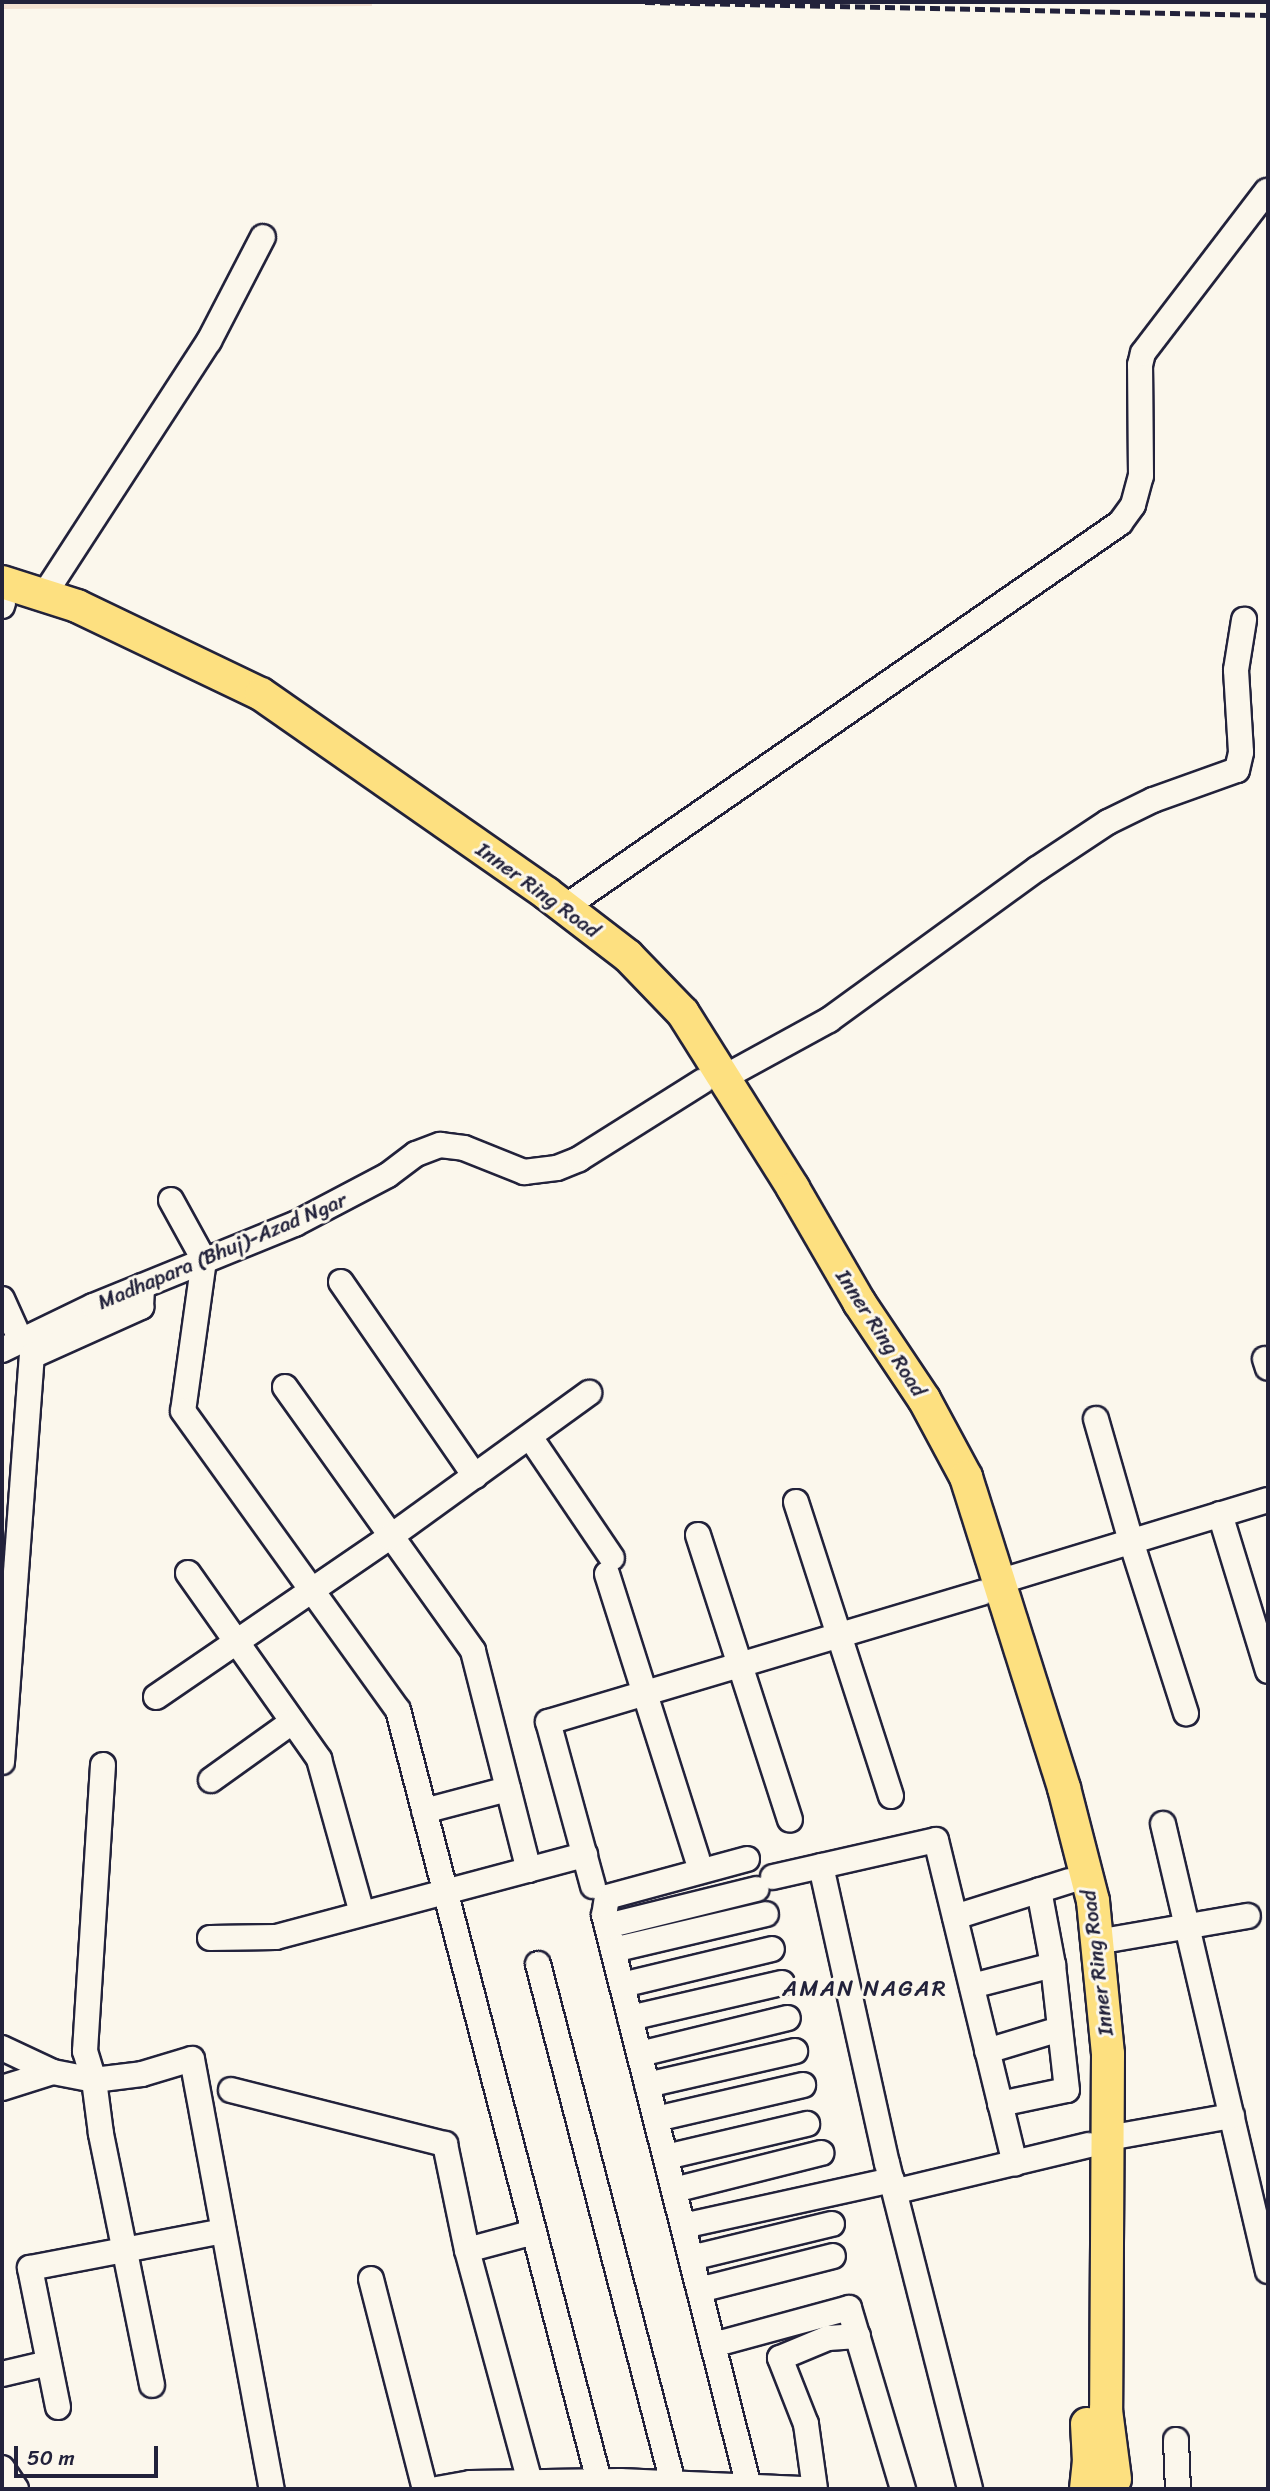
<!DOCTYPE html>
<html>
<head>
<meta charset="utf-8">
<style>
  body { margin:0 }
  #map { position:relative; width:1270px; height:2491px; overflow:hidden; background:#fbf7ec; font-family:Sriracha,sans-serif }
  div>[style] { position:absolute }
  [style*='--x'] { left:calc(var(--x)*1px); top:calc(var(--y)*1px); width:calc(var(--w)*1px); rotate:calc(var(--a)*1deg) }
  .built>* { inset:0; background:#f3e1d1 }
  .roads { filter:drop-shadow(2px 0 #22223b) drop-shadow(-2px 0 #22223b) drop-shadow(0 2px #22223b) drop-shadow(0 -2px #22223b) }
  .minor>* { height:24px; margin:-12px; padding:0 12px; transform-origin:12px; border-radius:12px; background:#fbf7ec }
  .major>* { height:32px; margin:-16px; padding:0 16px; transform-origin:16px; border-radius:16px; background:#fde080 }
  .rail>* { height:5px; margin-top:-2.5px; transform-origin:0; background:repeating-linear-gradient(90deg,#22223b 0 10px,transparent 0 15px) }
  span { translate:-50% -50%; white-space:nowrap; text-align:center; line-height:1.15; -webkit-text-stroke:6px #fbf7ec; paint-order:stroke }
  .street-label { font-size:21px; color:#22223b }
  .neighbourhood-label { font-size:23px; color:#22223b; letter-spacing:2px }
  .frame { position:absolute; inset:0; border:4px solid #22223b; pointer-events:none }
  .scale { position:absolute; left:14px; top:2446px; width:144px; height:32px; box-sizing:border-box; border:4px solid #22223b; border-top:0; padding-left:9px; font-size:21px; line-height:24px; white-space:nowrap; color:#22223b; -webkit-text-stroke:5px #fbf7ec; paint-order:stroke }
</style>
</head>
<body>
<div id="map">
  <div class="built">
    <div style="clip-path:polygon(2px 2px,372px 2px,372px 6px,2px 9px)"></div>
  </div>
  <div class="roads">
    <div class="minor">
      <div style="--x:44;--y:595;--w:303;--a:-57"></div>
      <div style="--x:209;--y:341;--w:117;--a:-62.6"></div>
      <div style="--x:2;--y:606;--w:3;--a:-72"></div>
      <div style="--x:565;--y:907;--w:675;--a:-34.68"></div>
      <div style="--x:1120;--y:523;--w:22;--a:-54"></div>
      <div style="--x:1133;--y:505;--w:30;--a:-75"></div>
      <div style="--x:1141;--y:476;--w:111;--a:-90.5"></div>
      <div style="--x:1140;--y:365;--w:12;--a:-76"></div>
      <div style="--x:1143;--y:353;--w:204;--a:-52.6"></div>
      <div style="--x:723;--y:1078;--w:121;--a:-28.7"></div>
      <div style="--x:829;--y:1020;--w:257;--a:-36"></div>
      <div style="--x:1037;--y:869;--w:85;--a:-33.5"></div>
      <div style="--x:1108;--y:822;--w:50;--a:-26.1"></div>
      <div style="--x:1153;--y:800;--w:89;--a:-19.7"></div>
      <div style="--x:1237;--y:770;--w:18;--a:-77"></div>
      <div style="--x:1241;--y:752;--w:82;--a:-93.5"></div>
      <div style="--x:1236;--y:670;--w:51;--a:-80.9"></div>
      <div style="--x:171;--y:1200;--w:68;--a:61.2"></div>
      <div style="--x:204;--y:1260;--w:152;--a:97.9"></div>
      <div style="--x:183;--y:1411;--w:368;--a:54.3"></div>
      <div style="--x:398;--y:1710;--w:797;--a:75.39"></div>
      <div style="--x:341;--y:1282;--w:236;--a:55.4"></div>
      <div style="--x:2;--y:1299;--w:46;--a:65.7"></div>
      <div style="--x:2;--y:1350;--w:101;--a:-25.8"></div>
      <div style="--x:93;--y:1306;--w:218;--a:-22.1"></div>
      <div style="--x:295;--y:1224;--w:105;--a:-27.8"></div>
      <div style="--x:388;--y:1175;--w:35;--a:-37"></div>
      <div style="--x:416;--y:1154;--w:26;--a:-21"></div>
      <div style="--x:440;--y:1145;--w:24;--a:7"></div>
      <div style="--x:464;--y:1148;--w:65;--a:21.8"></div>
      <div style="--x:524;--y:1172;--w:33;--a:-7"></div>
      <div style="--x:557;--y:1168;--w:24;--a:-22"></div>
      <div style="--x:579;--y:1159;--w:146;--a:-32.2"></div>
      <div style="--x:1265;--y:1359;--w:9;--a:72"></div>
      <div style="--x:285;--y:1387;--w:324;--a:54.5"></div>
      <div style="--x:473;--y:1651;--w:226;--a:75.7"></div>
      <div style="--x:1096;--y:1419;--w:127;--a:74"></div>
      <div style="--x:1131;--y:1541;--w:181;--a:72.3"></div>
      <div style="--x:530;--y:1437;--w:146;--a:55.9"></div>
      <div style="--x:796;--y:1502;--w:309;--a:72.1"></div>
      <div style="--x:1220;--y:1514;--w:164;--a:73"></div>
      <div style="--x:698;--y:1535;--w:299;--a:72.1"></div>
      <div style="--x:188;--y:1573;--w:228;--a:54.8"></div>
      <div style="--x:319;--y:1759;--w:160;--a:74.4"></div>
      <div style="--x:607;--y:1574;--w:298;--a:72.4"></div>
      <div style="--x:998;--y:1582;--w:282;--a:-16.9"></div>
      <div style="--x:156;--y:1697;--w:283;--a:-34.4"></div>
      <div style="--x:390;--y:1537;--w:246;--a:-35.9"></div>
      <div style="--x:2;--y:1762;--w:407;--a:-85.8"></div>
      <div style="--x:32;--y:1356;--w:120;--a:-24.2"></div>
      <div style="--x:141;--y:1307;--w:21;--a:-87"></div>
      <div style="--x:103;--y:1765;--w:287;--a:93.6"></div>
      <div style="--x:85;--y:2051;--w:30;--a:73"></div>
      <div style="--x:94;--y:2080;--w:54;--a:82.6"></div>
      <div style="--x:101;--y:2134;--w:256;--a:78.5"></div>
      <div style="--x:211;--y:1780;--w:100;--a:-35.6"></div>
      <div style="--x:424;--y:1811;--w:87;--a:-14.7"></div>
      <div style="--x:1163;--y:1824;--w:459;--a:76.8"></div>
      <div style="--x:747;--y:1859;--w:145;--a:164.8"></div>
      <div style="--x:607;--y:1897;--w:18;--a:99"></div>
      <div style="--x:604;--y:1915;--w:590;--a:75.78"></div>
      <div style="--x:821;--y:1866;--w:304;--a:77.5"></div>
      <div style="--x:887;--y:2163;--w:336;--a:75.7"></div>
      <div style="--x:773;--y:1877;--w:167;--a:-12.8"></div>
      <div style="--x:936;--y:1840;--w:333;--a:76.3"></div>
      <div style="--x:593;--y:1886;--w:170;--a:-105.3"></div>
      <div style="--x:548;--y:1722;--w:453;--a:-16.6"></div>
      <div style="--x:955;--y:1917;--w:120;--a:-17.5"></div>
      <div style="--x:607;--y:1926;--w:154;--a:-13.9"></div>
      <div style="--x:210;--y:1938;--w:66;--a:-0.9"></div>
      <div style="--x:276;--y:1937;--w:320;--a:-14.9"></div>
      <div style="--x:1097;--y:1942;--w:153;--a:-9.8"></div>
      <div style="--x:613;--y:1950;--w:157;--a:-13.2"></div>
      <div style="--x:538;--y:1964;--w:536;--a:75.42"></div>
      <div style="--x:622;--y:1985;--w:154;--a:-13.5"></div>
      <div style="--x:972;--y:1986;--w:84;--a:-14.5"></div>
      <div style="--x:630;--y:2018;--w:156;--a:-13"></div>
      <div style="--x:2;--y:2048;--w:56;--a:25.2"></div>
      <div style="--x:987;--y:2051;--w:76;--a:-16.8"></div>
      <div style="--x:640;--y:2054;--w:152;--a:-13.7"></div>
      <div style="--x:647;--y:2085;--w:152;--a:-12.9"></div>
      <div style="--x:2;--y:2088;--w:53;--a:-17.4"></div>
      <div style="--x:53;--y:2072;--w:42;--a:11"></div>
      <div style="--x:94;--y:2080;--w:48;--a:-7.1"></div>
      <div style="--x:142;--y:2074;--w:52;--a:-16.7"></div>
      <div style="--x:192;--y:2059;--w:437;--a:79.5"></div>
      <div style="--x:231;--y:2090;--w:221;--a:14.2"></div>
      <div style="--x:445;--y:2144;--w:108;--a:78.3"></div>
      <div style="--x:467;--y:2250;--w:240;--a:74.8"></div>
      <div style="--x:1000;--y:2104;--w:68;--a:-11.8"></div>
      <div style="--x:1067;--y:2090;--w:126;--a:-96.4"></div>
      <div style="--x:1053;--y:1965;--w:76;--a:-100.6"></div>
      <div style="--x:656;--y:2119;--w:151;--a:-13"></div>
      <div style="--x:1108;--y:2138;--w:126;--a:-10.1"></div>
      <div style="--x:666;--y:2157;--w:145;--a:-13.2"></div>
      <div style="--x:674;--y:2190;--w:152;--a:-14.1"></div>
      <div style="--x:897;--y:2191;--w:197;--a:-13.5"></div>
      <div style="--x:683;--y:2226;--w:214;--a:-12.4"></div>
      <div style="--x:467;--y:2250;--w:69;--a:-15"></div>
      <div style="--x:691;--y:2258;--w:145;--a:-13.6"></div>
      <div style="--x:371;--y:2279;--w:217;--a:75.6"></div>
      <div style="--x:699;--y:2290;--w:138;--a:-14.2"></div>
      <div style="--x:713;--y:2345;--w:141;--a:-15.2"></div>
      <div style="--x:849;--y:2308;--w:189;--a:73.4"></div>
      <div style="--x:2;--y:2374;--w:48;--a:-13.2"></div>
      <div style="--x:58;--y:2407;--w:142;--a:-101.4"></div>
      <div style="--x:30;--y:2268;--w:197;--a:-10.8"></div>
      <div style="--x:1176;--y:2440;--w:49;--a:87.7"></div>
      <div style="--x:2;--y:2468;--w:25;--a:56"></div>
      <div style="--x:437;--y:2489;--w:34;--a:-10"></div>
      <div style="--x:470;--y:2483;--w:150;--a:-0.8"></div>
      <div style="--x:620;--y:2481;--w:182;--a:2.5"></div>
      <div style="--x:815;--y:2489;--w:66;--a:-97.9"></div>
      <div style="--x:806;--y:2424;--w:71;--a:-111.5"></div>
      <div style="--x:780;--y:2358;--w:52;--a:-22.6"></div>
      <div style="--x:828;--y:2338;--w:30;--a:-4"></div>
    </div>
    <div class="major">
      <div style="--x:2;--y:582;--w:79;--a:17.7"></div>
      <div style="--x:77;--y:606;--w:204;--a:25.6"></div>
      <div style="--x:261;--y:694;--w:348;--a:34.9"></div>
      <div style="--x:546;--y:893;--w:103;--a:37.5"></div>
      <div style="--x:628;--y:956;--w:79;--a:46"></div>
      <div style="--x:683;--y:1013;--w:207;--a:57.8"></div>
      <div style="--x:793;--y:1188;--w:132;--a:59.9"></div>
      <div style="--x:859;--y:1302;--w:117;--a:56.2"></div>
      <div style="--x:924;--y:1399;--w:89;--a:61.7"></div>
      <div style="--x:966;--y:1477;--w:326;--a:72.5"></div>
      <div style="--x:1064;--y:1788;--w:117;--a:75.6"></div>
      <div style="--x:1093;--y:1901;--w:154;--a:84.4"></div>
      <div style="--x:1108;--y:2054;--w:356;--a:90.3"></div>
      <div style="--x:1106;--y:2410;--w:70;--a:82.6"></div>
      <div style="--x:1086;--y:2489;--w:27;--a:-84"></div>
      <div style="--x:1089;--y:2462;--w:38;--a:-93"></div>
    </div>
  </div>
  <div class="rail">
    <div style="--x:645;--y:2;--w:623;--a:1.2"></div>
  </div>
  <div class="street-label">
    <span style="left:538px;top:890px;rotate:36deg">Inner Ring Road</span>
    <span style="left:222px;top:1251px;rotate:-23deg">Madhapara (Bhuj)-Azad Ngar</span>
    <span style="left:881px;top:1333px;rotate:57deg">Inner Ring Road</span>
    <span style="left:1097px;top:1963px;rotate:-97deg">Inner Ring Road</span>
  </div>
  <div class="neighbourhood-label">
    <span style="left:865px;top:1989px">AMAN NAGAR</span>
  </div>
  <div class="frame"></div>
  <div class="scale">50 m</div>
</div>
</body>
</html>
